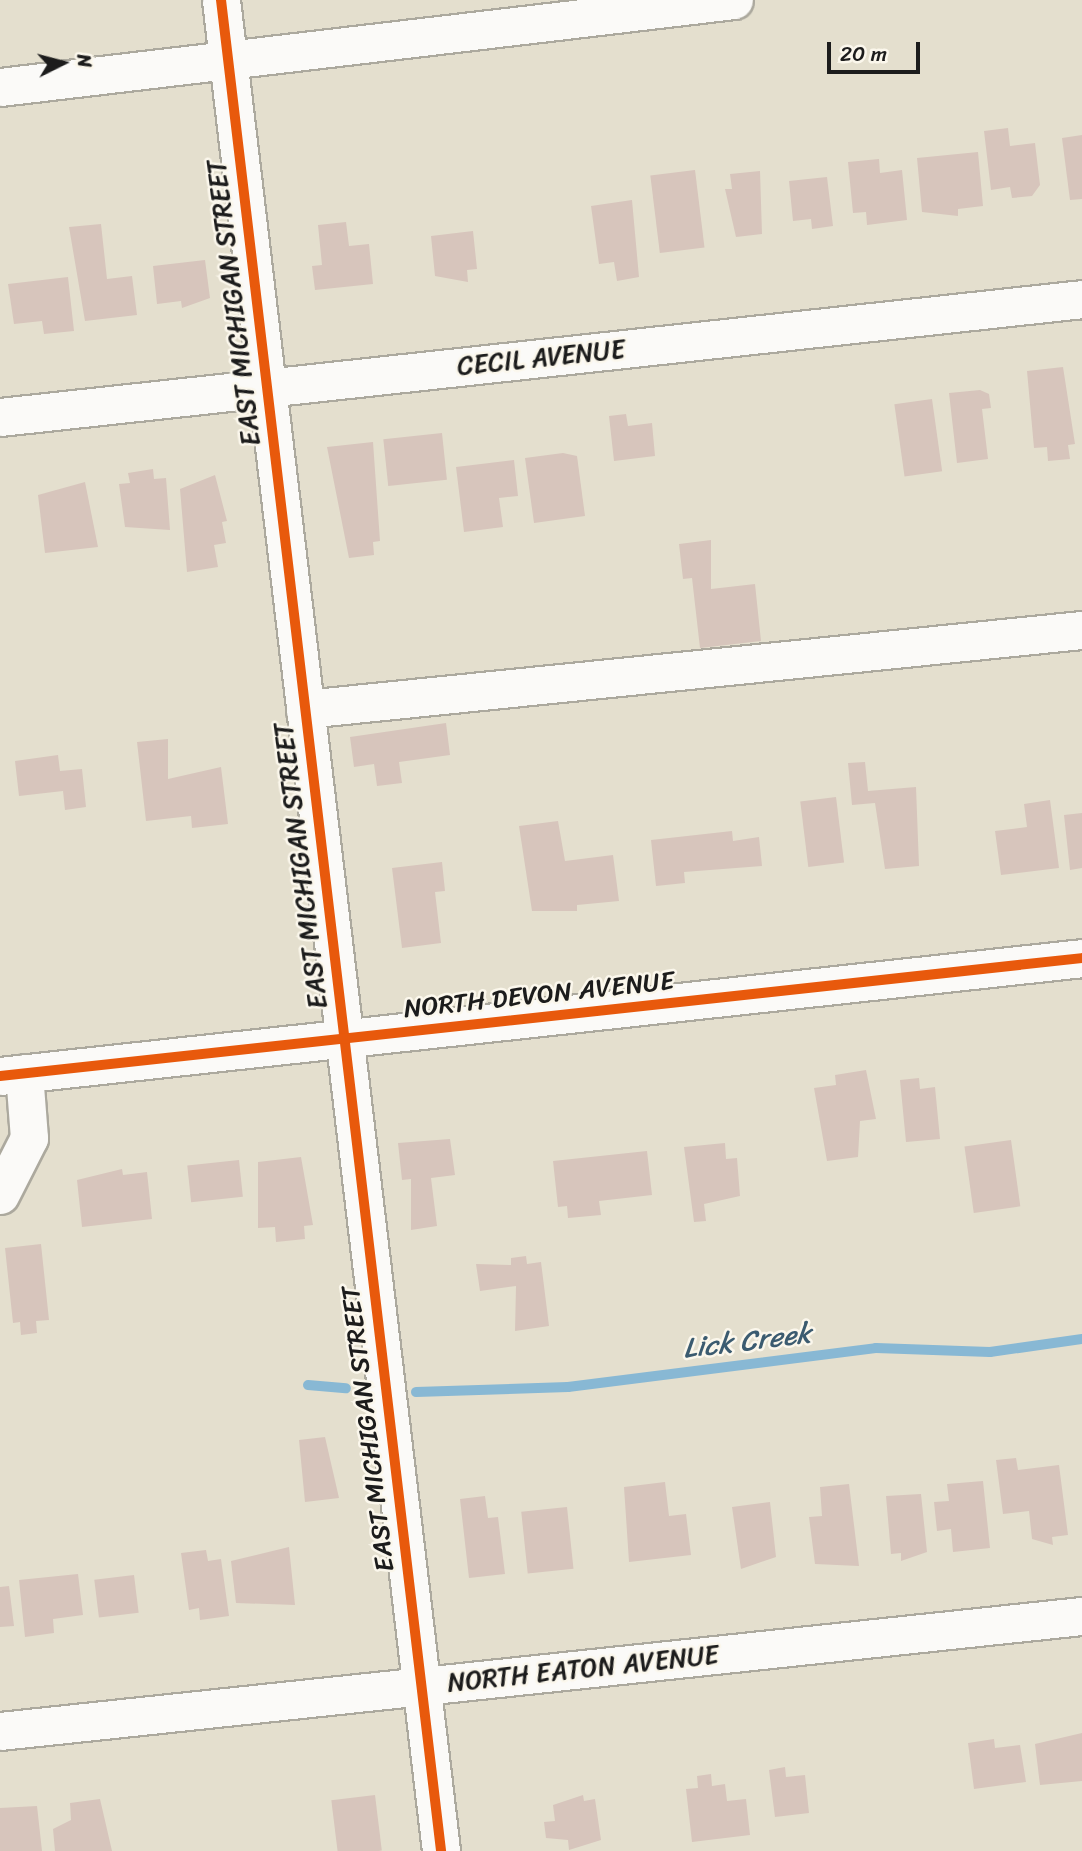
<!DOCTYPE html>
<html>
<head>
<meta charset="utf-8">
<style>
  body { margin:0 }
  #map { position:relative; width:1082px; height:1851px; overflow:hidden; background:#e4dfce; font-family:Sriracha,sans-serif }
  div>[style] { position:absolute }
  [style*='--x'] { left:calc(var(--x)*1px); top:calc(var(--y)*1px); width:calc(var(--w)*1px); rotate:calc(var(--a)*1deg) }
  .stream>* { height:10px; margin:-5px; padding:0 5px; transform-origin:5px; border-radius:5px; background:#88b8d4 }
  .building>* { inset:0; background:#d7c5bc; transform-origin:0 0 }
  .roads { filter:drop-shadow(2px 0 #aca99e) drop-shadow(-2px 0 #aca99e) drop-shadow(0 2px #aca99e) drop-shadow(0 -2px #aca99e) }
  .minor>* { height:37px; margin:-18.5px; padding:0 18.5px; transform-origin:18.5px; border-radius:18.5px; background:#fbfaf8 }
  .cycleway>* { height:10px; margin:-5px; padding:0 5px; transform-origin:5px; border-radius:5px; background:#e8590c }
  span { translate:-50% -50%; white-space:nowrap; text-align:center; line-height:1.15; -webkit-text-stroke:5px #fbf7ec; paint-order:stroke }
  .street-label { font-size:26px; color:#1c1c1c }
  .water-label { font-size:28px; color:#3b5b70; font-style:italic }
  .north { position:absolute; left:28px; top:28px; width:70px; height:70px; -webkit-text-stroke:5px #fbf7ec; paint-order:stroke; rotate:84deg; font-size:19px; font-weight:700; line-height:28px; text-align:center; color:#1c1c1c }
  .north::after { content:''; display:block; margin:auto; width:24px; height:32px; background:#1c1c1c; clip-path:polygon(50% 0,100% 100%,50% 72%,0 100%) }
  .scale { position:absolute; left:827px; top:42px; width:93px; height:32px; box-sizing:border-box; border:4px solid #1c1c1c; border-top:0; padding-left:9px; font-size:21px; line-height:24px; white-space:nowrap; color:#1c1c1c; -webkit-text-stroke:5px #fbf7ec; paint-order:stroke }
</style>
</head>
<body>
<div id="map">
  <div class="stream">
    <div style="--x:308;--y:1385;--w:38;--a:5"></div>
    <div style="--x:416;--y:1392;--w:152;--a:-1.9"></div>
    <div style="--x:568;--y:1387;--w:310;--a:-7.2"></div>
    <div style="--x:876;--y:1348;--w:114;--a:2"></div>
    <div style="--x:990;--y:1352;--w:93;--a:-8"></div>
  </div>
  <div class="building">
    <div style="clip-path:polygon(1008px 128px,1010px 146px,1035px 143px,1040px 185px,1032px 196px,1012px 198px,1010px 187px,991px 190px,984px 131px)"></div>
    <div style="clip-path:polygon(1082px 135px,1082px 199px,1070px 200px,1062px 138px)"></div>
    <div style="clip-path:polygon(978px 152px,983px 206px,958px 209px,958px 216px,922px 212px,917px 158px)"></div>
    <div style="clip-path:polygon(879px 159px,880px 173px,902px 170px,907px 220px,867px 225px,866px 212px,853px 213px,848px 162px)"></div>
    <div style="left:695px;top:170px;width:78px;height:45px;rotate:83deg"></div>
    <div style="clip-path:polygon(760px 171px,762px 234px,736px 237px,725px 189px,732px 189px,730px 174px)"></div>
    <div style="clip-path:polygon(827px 177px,833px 226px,812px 229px,811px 219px,793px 221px,789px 181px)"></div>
    <div style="clip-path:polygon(632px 200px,639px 277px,617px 281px,614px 262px,599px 264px,591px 206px)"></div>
    <div style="clip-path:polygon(346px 222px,349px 246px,369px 244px,373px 284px,315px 290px,312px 266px,322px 265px,318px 225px)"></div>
    <div style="clip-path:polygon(101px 224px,107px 279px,132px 276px,137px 315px,85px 321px,69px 227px)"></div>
    <div style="clip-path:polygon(473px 231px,477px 269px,467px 270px,468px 282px,435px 276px,431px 236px)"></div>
    <div style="clip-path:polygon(205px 260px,210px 298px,182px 308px,181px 301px,157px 304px,153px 266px)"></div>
    <div style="clip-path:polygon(68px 277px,74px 331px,44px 334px,42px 321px,14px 324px,8px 284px)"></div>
    <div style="clip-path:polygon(1063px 367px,1075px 444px,1068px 445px,1070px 459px,1048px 461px,1047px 447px,1034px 448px,1027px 371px)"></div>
    <div style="clip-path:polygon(980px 390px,989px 394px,991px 408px,982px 409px,988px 459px,957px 463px,949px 393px)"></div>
    <div style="left:932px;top:399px;width:73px;height:38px;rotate:82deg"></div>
    <div style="clip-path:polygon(626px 414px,628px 426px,652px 423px,655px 456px,614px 461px,609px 416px)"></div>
    <div style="left:442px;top:433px;width:47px;height:59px;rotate:84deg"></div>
    <div style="clip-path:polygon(373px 442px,380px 541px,373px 542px,374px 555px,349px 558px,327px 447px)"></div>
    <div style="clip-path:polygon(563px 453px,577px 456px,585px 516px,534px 523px,525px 458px)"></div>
    <div style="clip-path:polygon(514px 460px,518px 496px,499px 498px,503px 527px,464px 532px,456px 467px)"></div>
    <div style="clip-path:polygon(153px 469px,154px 479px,166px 478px,170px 530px,125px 527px,119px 484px,130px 483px,128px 473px)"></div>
    <div style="clip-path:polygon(215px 475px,227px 521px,222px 522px,226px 543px,214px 545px,218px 567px,187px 572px,180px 489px)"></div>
    <div style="clip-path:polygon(85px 482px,98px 547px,45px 553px,38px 495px)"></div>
    <div style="clip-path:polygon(711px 540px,711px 589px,755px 584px,761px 641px,700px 648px,692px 578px,683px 579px,679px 544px)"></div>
    <div style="clip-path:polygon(446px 723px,450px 755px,399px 762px,402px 783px,377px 786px,374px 764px,354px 767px,350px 737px)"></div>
    <div style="clip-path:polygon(168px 739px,168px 779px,221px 767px,228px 824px,192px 828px,191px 816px,146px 821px,137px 742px)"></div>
    <div style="clip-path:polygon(58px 755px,60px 771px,82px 769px,86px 807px,65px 810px,63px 791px,19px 796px,15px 761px)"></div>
    <div style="clip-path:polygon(865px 762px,868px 791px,916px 787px,919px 866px,885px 869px,875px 803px,852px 805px,848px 763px)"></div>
    <div style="left:836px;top:797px;width:66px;height:36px;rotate:83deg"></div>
    <div style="clip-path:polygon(1050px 800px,1059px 868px,1001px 875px,995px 831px,1027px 827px,1024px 804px)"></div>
    <div style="clip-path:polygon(1082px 813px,1082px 868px,1070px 870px,1064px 815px)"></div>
    <div style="clip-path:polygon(558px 821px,565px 861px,613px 855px,619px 901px,577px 905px,577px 911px,532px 911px,519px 826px)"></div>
    <div style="clip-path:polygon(732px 831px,733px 841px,759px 837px,762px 866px,684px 872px,685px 883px,656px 886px,651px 840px)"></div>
    <div style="clip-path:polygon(442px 862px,445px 891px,435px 892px,441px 943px,402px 948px,392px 868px)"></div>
    <div style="clip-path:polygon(866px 1070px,876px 1119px,860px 1121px,858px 1157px,827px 1161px,814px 1088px,836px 1085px,835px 1075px)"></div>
    <div style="clip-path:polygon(919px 1078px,920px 1089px,935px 1087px,940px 1139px,906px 1142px,900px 1080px)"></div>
    <div style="clip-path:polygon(450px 1139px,455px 1175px,431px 1178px,437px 1226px,411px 1230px,411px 1179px,402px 1180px,398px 1143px)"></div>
    <div style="left:1011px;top:1140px;width:67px;height:47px;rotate:82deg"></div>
    <div style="clip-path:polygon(725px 1143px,726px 1159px,737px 1158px,740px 1196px,704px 1204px,706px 1221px,694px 1222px,684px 1147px)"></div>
    <div style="clip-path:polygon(647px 1151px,652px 1195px,599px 1201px,601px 1215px,568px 1218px,567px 1206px,558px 1207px,553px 1161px)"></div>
    <div style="clip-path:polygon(301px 1157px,313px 1225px,304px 1226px,305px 1239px,276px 1242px,275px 1227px,258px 1228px,258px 1162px)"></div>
    <div style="left:239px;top:1160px;width:37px;height:52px;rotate:84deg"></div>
    <div style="clip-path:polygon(122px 1169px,123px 1175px,147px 1172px,152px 1219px,82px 1227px,77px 1180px)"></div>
    <div style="clip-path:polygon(41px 1244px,49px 1320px,36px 1321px,37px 1333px,21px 1335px,20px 1322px,13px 1323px,5px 1248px)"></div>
    <div style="clip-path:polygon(526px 1256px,527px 1264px,541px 1262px,549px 1326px,515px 1331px,516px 1286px,480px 1291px,476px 1264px,511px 1265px,511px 1258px)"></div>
    <div style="clip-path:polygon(325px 1437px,339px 1498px,305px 1502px,299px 1440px)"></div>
    <div style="clip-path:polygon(1016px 1458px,1018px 1470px,1059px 1465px,1068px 1535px,1052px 1537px,1053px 1545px,1032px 1539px,1029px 1511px,1003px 1514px,996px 1460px)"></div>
    <div style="clip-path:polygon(983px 1481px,990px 1548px,953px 1552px,951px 1529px,937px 1531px,934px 1502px,949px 1501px,947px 1484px)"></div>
    <div style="clip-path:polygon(665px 1482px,669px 1516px,686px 1514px,691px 1555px,629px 1562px,624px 1487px)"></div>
    <div style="clip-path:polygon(849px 1484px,859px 1566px,815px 1564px,809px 1517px,822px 1516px,820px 1487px)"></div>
    <div style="clip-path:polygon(921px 1494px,927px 1552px,901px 1561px,901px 1553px,891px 1554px,886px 1496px)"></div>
    <div style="clip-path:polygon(485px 1496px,488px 1518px,498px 1517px,505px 1574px,469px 1578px,460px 1499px)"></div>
    <div style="clip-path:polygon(770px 1502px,776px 1557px,741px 1569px,732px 1507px)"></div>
    <div style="left:567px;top:1507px;width:62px;height:46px;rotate:84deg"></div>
    <div style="clip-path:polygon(289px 1547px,295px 1605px,236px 1603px,231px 1561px)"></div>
    <div style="clip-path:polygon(206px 1550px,208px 1561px,221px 1559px,229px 1616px,200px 1620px,199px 1608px,189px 1610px,181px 1553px)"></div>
    <div style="clip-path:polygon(78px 1574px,83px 1615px,53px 1619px,54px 1633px,25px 1637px,19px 1580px)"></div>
    <div style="left:134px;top:1575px;width:38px;height:40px;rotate:83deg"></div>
    <div style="clip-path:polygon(9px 1586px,14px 1626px,0 1627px,0 1587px)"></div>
    <div style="clip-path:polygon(1082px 1733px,1082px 1781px,1040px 1785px,1035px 1744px)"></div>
    <div style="clip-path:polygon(994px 1739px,995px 1748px,1020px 1745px,1026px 1782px,974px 1789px,968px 1743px)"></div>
    <div style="clip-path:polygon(785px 1767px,786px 1777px,805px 1775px,809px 1813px,775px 1817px,769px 1770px)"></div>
    <div style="clip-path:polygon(711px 1774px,712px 1786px,725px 1784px,727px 1801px,746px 1799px,750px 1835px,692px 1842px,686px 1789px,698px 1788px,697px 1776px)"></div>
    <div style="left:375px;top:1795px;width:56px;height:44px;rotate:83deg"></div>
    <div style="clip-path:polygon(583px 1795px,584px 1801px,595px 1799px,601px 1840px,569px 1850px,568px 1840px,546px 1838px,544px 1822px,555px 1821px,553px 1805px)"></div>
    <div style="clip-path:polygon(100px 1799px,112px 1851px,55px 1851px,53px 1829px,71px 1820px,70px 1803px)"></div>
    <div style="clip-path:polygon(37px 1806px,42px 1851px,0 1851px,0 1808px)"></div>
  </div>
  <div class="roads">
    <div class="minor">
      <div style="--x:221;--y:0;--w:1864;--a:83.22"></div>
      <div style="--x:0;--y:87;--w:739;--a:-6.76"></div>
      <div style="--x:0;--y:417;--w:1088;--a:-6.22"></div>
      <div style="--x:305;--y:709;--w:781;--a:-5.81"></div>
      <div style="--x:0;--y:1076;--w:1088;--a:-6.22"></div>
      <div style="--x:0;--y:1195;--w:64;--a:-63"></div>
      <div style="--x:29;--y:1138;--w:65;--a:-94.4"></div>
      <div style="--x:0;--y:1731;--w:1088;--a:-6.07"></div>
    </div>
  </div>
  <div class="cycleway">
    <div style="--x:221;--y:0;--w:1864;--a:83.22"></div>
    <div style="--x:0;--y:1076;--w:1088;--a:-6.22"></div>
  </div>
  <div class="street-label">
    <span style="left:234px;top:303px;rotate:-97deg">EAST MICHIGAN STREET</span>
    <span style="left:541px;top:358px;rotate:-6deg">CECIL AVENUE</span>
    <span style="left:301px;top:866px;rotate:-97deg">EAST MICHIGAN STREET</span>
    <span style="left:539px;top:995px;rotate:-6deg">NORTH DEVON AVENUE</span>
    <span style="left:368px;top:1429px;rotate:-97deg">EAST MICHIGAN STREET</span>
    <span style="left:583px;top:1669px;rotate:-6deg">NORTH EATON AVENUE</span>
  </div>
  <div class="water-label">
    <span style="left:747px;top:1341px;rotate:-7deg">Lick Creek</span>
  </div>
  <div class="north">N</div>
  <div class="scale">20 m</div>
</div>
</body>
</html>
